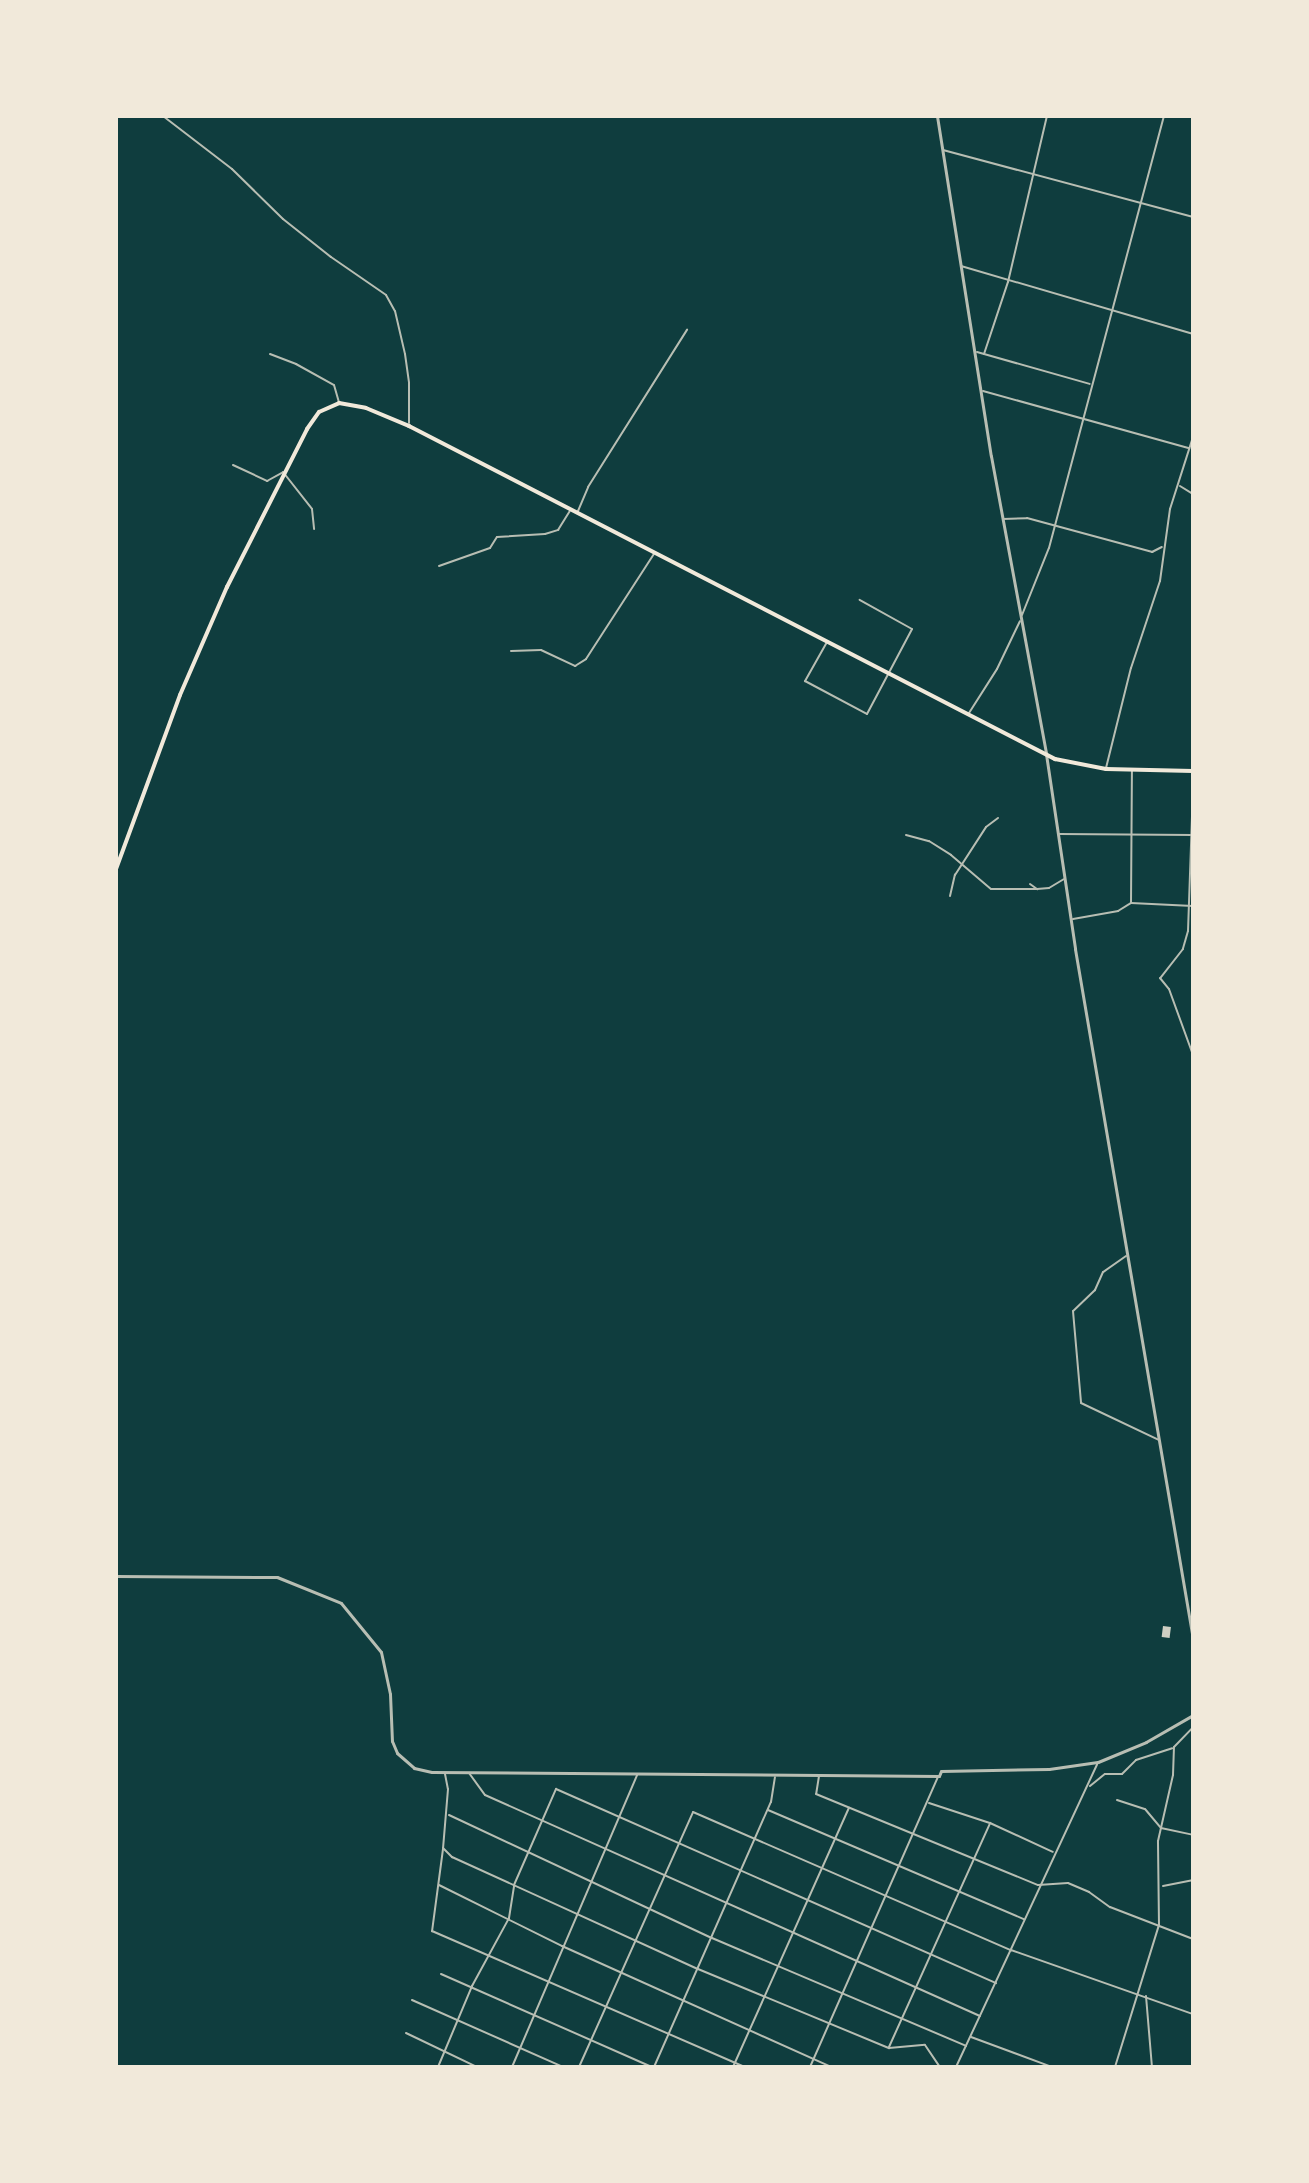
<!DOCTYPE html>
<html>
<head>
<meta charset="utf-8">
<style>
  body { margin:0 }
  #map { position:relative; width:1309px; height:2183px; overflow:hidden; background:#0f3d3e; font-family:Lato,sans-serif }
  div>[style] { position:absolute }
  [style*='--x'] { left:calc(var(--x)*1px); top:calc(var(--y)*1px); width:calc(var(--w)*1px); rotate:calc(var(--a)*1deg) }
  .building>* { inset:0; background:#cfcfc3; transform-origin:0 0 }
  .minor>* { height:2px; margin:-1px; padding:0 1px; transform-origin:1px; border-radius:1px; background:#b8beb3 }
  .tertiary>* { height:3px; margin:-1.5px; padding:0 1.5px; transform-origin:1.5px; border-radius:1.5px; background:#b8beb3 }
  .primary>* { height:4px; margin:-2px; padding:0 2px; transform-origin:2px; border-radius:2px; background:#f1e9da }
  span { translate:-50% -50%; white-space:nowrap; text-align:center; line-height:1.15; -webkit-text-stroke:6px #f1e9da; paint-order:stroke }
  .frame { position:absolute; inset:0; border:118px solid #f1e9da; pointer-events:none }
</style>
</head>
<body>
<div id="map">
  <div class="building">
    <div style="left:1163px;top:1626px;width:8px;height:11px;rotate:7deg"></div>
  </div>
  <div class="minor">
    <div style="--x:163;--y:116;--w:87;--a:37.5"></div>
    <div style="--x:232;--y:169;--w:71;--a:44.4"></div>
    <div style="--x:283;--y:219;--w:61;--a:38.4"></div>
    <div style="--x:331;--y:257;--w:67;--a:34.6"></div>
    <div style="--x:386;--y:295;--w:18;--a:61"></div>
    <div style="--x:395;--y:311;--w:44;--a:76.9"></div>
    <div style="--x:405;--y:354;--w:29;--a:82"></div>
    <div style="--x:409;--y:383;--w:40;--a:90"></div>
    <div style="--x:943;--y:150;--w:259;--a:15"></div>
    <div style="--x:961;--y:266;--w:242;--a:16.3"></div>
    <div style="--x:1193;--y:269;--w:23;--a:90"></div>
    <div style="--x:977;--y:352;--w:117;--a:15.8"></div>
    <div style="--x:270;--y:354;--w:28;--a:21"></div>
    <div style="--x:296;--y:364;--w:43;--a:28.9"></div>
    <div style="--x:334;--y:385;--w:18;--a:74"></div>
    <div style="--x:984;--y:354;--w:76;--a:-71.6"></div>
    <div style="--x:1008;--y:282;--w:171;--a:-76.8"></div>
    <div style="--x:983;--y:391;--w:214;--a:15.5"></div>
    <div style="--x:233;--y:465;--w:38;--a:25"></div>
    <div style="--x:267;--y:481;--w:18;--a:-29"></div>
    <div style="--x:283;--y:472;--w:47;--a:51.9"></div>
    <div style="--x:312;--y:509;--w:20;--a:84"></div>
    <div style="--x:1180;--y:486;--w:15;--a:32"></div>
    <div style="--x:578;--y:511;--w:26;--a:-67"></div>
    <div style="--x:588;--y:487;--w:186;--a:-57.8"></div>
    <div style="--x:1003;--y:519;--w:24;--a:-2"></div>
    <div style="--x:1027;--y:518;--w:130;--a:15.2"></div>
    <div style="--x:1152;--y:552;--w:11;--a:-27"></div>
    <div style="--x:439;--y:566;--w:54;--a:-19.4"></div>
    <div style="--x:490;--y:548;--w:13;--a:-58"></div>
    <div style="--x:497;--y:537;--w:48;--a:-3.6"></div>
    <div style="--x:545;--y:534;--w:14;--a:-17"></div>
    <div style="--x:558;--y:530;--w:22;--a:-58"></div>
    <div style="--x:1022;--y:615;--w:72;--a:-68.1"></div>
    <div style="--x:1049;--y:548;--w:447;--a:-75.1"></div>
    <div style="--x:827;--y:642;--w:45;--a:119.4"></div>
    <div style="--x:805;--y:681;--w:70;--a:28"></div>
    <div style="--x:867;--y:714;--w:96;--a:-62.1"></div>
    <div style="--x:912;--y:629;--w:60;--a:-150.9"></div>
    <div style="--x:511;--y:651;--w:30;--a:-2"></div>
    <div style="--x:541;--y:650;--w:38;--a:25"></div>
    <div style="--x:575;--y:666;--w:13;--a:-32"></div>
    <div style="--x:586;--y:659;--w:125;--a:-57.1"></div>
    <div style="--x:969;--y:713;--w:52;--a:-57.5"></div>
    <div style="--x:997;--y:669;--w:53;--a:-64.4"></div>
    <div style="--x:1106;--y:768;--w:103;--a:-76"></div>
    <div style="--x:1131;--y:668;--w:92;--a:-71.6"></div>
    <div style="--x:1160;--y:581;--w:73;--a:-82.1"></div>
    <div style="--x:1170;--y:509;--w:76;--a:-72.3"></div>
    <div style="--x:1193;--y:788;--w:143;--a:92"></div>
    <div style="--x:1188;--y:931;--w:19;--a:106"></div>
    <div style="--x:1183;--y:949;--w:37;--a:128"></div>
    <div style="--x:1160;--y:978;--w:14;--a:51"></div>
    <div style="--x:1169;--y:989;--w:70;--a:70"></div>
    <div style="--x:1059;--y:834;--w:134;--a:0.4"></div>
    <div style="--x:906;--y:835;--w:24;--a:15"></div>
    <div style="--x:929;--y:841;--w:26;--a:32"></div>
    <div style="--x:951;--y:855;--w:52;--a:40.4"></div>
    <div style="--x:991;--y:889;--w:46;--a:0"></div>
    <div style="--x:1030;--y:884;--w:9;--a:36"></div>
    <div style="--x:1037;--y:889;--w:12;--a:-5"></div>
    <div style="--x:1049;--y:888;--w:17;--a:-31"></div>
    <div style="--x:950;--y:896;--w:22;--a:-77"></div>
    <div style="--x:955;--y:875;--w:57;--a:-57.1"></div>
    <div style="--x:986;--y:827;--w:15;--a:-37"></div>
    <div style="--x:1131;--y:903;--w:132;--a:-89.6"></div>
    <div style="--x:1073;--y:919;--w:46;--a:-10.1"></div>
    <div style="--x:1118;--y:911;--w:15;--a:-32"></div>
    <div style="--x:1131;--y:903;--w:62;--a:2.8"></div>
    <div style="--x:1126;--y:1256;--w:28;--a:145"></div>
    <div style="--x:1103;--y:1272;--w:20;--a:114"></div>
    <div style="--x:1095;--y:1290;--w:30;--a:136"></div>
    <div style="--x:1073;--y:1311;--w:92;--a:85"></div>
    <div style="--x:1081;--y:1403;--w:86;--a:25.4"></div>
    <div style="--x:469;--y:1773;--w:27;--a:54"></div>
    <div style="--x:485;--y:1795;--w:542;--a:24.06"></div>
    <div style="--x:445;--y:1774;--w:15;--a:79"></div>
    <div style="--x:448;--y:1789;--w:59;--a:94.8"></div>
    <div style="--x:443;--y:1848;--w:13;--a:45"></div>
    <div style="--x:452;--y:1857;--w:270;--a:24.5"></div>
    <div style="--x:698;--y:1969;--w:207;--a:22.5"></div>
    <div style="--x:889;--y:2048;--w:36;--a:-5"></div>
    <div style="--x:925;--y:2045;--w:27;--a:56"></div>
    <div style="--x:819;--y:1776;--w:18;--a:99"></div>
    <div style="--x:816;--y:1794;--w:240;--a:22.3"></div>
    <div style="--x:1038;--y:1885;--w:30;--a:-4"></div>
    <div style="--x:1068;--y:1883;--w:23;--a:23"></div>
    <div style="--x:1089;--y:1892;--w:26;--a:36"></div>
    <div style="--x:1110;--y:1907;--w:89;--a:21.1"></div>
    <div style="--x:1090;--y:1786;--w:19;--a:-39"></div>
    <div style="--x:1105;--y:1774;--w:17;--a:0"></div>
    <div style="--x:1122;--y:1774;--w:20;--a:-45"></div>
    <div style="--x:1136;--y:1760;--w:38;--a:-18"></div>
    <div style="--x:1117;--y:1800;--w:29;--a:18"></div>
    <div style="--x:1145;--y:1809;--w:25;--a:50"></div>
    <div style="--x:1161;--y:1828;--w:33;--a:12"></div>
    <div style="--x:929;--y:1803;--w:64;--a:18.2"></div>
    <div style="--x:990;--y:1823;--w:69;--a:24.7"></div>
    <div style="--x:768;--y:1810;--w:278;--a:23.1"></div>
    <div style="--x:449;--y:1815;--w:290;--a:25.1"></div>
    <div style="--x:712;--y:1938;--w:276;--a:23"></div>
    <div style="--x:443;--y:1849;--w:83;--a:97.6"></div>
    <div style="--x:432;--y:1931;--w:341;--a:23.5"></div>
    <div style="--x:439;--y:1885;--w:137;--a:26.4"></div>
    <div style="--x:562;--y:1946;--w:295;--a:24.2"></div>
    <div style="--x:1163;--y:1886;--w:31;--a:-11"></div>
    <div style="--x:441;--y:1974;--w:231;--a:23.8"></div>
    <div style="--x:1146;--y:1996;--w:71;--a:85.2"></div>
    <div style="--x:412;--y:2000;--w:165;--a:23.9"></div>
    <div style="--x:406;--y:2033;--w:79;--a:25.6"></div>
    <div style="--x:971;--y:2037;--w:86;--a:20.3"></div>
    <div style="--x:889;--y:2047;--w:246;--a:-65.7"></div>
    <div style="--x:438;--y:2067;--w:88;--a:-67.2"></div>
    <div style="--x:472;--y:1986;--w:77;--a:-61.4"></div>
    <div style="--x:509;--y:1918;--w:33;--a:-81"></div>
    <div style="--x:514;--y:1885;--w:105;--a:-66.4"></div>
    <div style="--x:556;--y:1789;--w:481;--a:23.8"></div>
    <div style="--x:512;--y:2067;--w:318;--a:-66.8"></div>
    <div style="--x:579;--y:2067;--w:279;--a:-65.9"></div>
    <div style="--x:693;--y:1812;--w:347;--a:23.5"></div>
    <div style="--x:1011;--y:1950;--w:193;--a:19.4"></div>
    <div style="--x:654;--y:2067;--w:290;--a:-66.2"></div>
    <div style="--x:771;--y:1802;--w:25;--a:-81"></div>
    <div style="--x:733;--y:2067;--w:284;--a:-65.9"></div>
    <div style="--x:810;--y:2067;--w:317;--a:-66.2"></div>
    <div style="--x:956;--y:2067;--w:334;--a:-65"></div>
    <div style="--x:1115;--y:2067;--w:149;--a:-72.8"></div>
    <div style="--x:1159;--y:1925;--w:84;--a:-90.7"></div>
    <div style="--x:1158;--y:1841;--w:68;--a:-77.2"></div>
    <div style="--x:1173;--y:1775;--w:28;--a:-88"></div>
    <div style="--x:1174;--y:1747;--w:28;--a:-46"></div>
  </div>
  <div class="tertiary">
    <div style="--x:937;--y:116;--w:344;--a:81"></div>
    <div style="--x:991;--y:456;--w:303;--a:79.5"></div>
    <div style="--x:1046;--y:754;--w:197;--a:81.5"></div>
    <div style="--x:1075;--y:949;--w:700;--a:80.3"></div>
    <div style="--x:116;--y:1576;--w:161;--a:0.4"></div>
    <div style="--x:277;--y:1577;--w:69;--a:22.1"></div>
    <div style="--x:341;--y:1603;--w:63;--a:50.8"></div>
    <div style="--x:381;--y:1652;--w:43;--a:77.9"></div>
    <div style="--x:390;--y:1694;--w:47;--a:87.6"></div>
    <div style="--x:392;--y:1741;--w:13;--a:67"></div>
    <div style="--x:397;--y:1753;--w:23;--a:41"></div>
    <div style="--x:414;--y:1768;--w:18;--a:13"></div>
    <div style="--x:432;--y:1772;--w:507;--a:0.45"></div>
    <div style="--x:939;--y:1776;--w:5;--a:-68"></div>
    <div style="--x:941;--y:1771;--w:108;--a:-1.1"></div>
    <div style="--x:1049;--y:1769;--w:49;--a:-8.1"></div>
    <div style="--x:1098;--y:1762;--w:52;--a:-22.6"></div>
    <div style="--x:1146;--y:1742;--w:54;--a:-29.9"></div>
  </div>
  <div class="primary">
    <div style="--x:116;--y:869;--w:185;--a:-69.8"></div>
    <div style="--x:180;--y:695;--w:118;--a:-66.5"></div>
    <div style="--x:227;--y:587;--w:177;--a:-63.1"></div>
    <div style="--x:307;--y:429;--w:21;--a:-55"></div>
    <div style="--x:319;--y:412;--w:22;--a:-24"></div>
    <div style="--x:339;--y:403;--w:27;--a:10"></div>
    <div style="--x:366;--y:408;--w:47;--a:22.7"></div>
    <div style="--x:409;--y:426;--w:727;--a:27.27"></div>
    <div style="--x:1055;--y:759;--w:52;--a:11.1"></div>
    <div style="--x:1106;--y:769;--w:87;--a:1.3"></div>
  </div>
  <div class="frame"></div>
</div>
</body>
</html>
